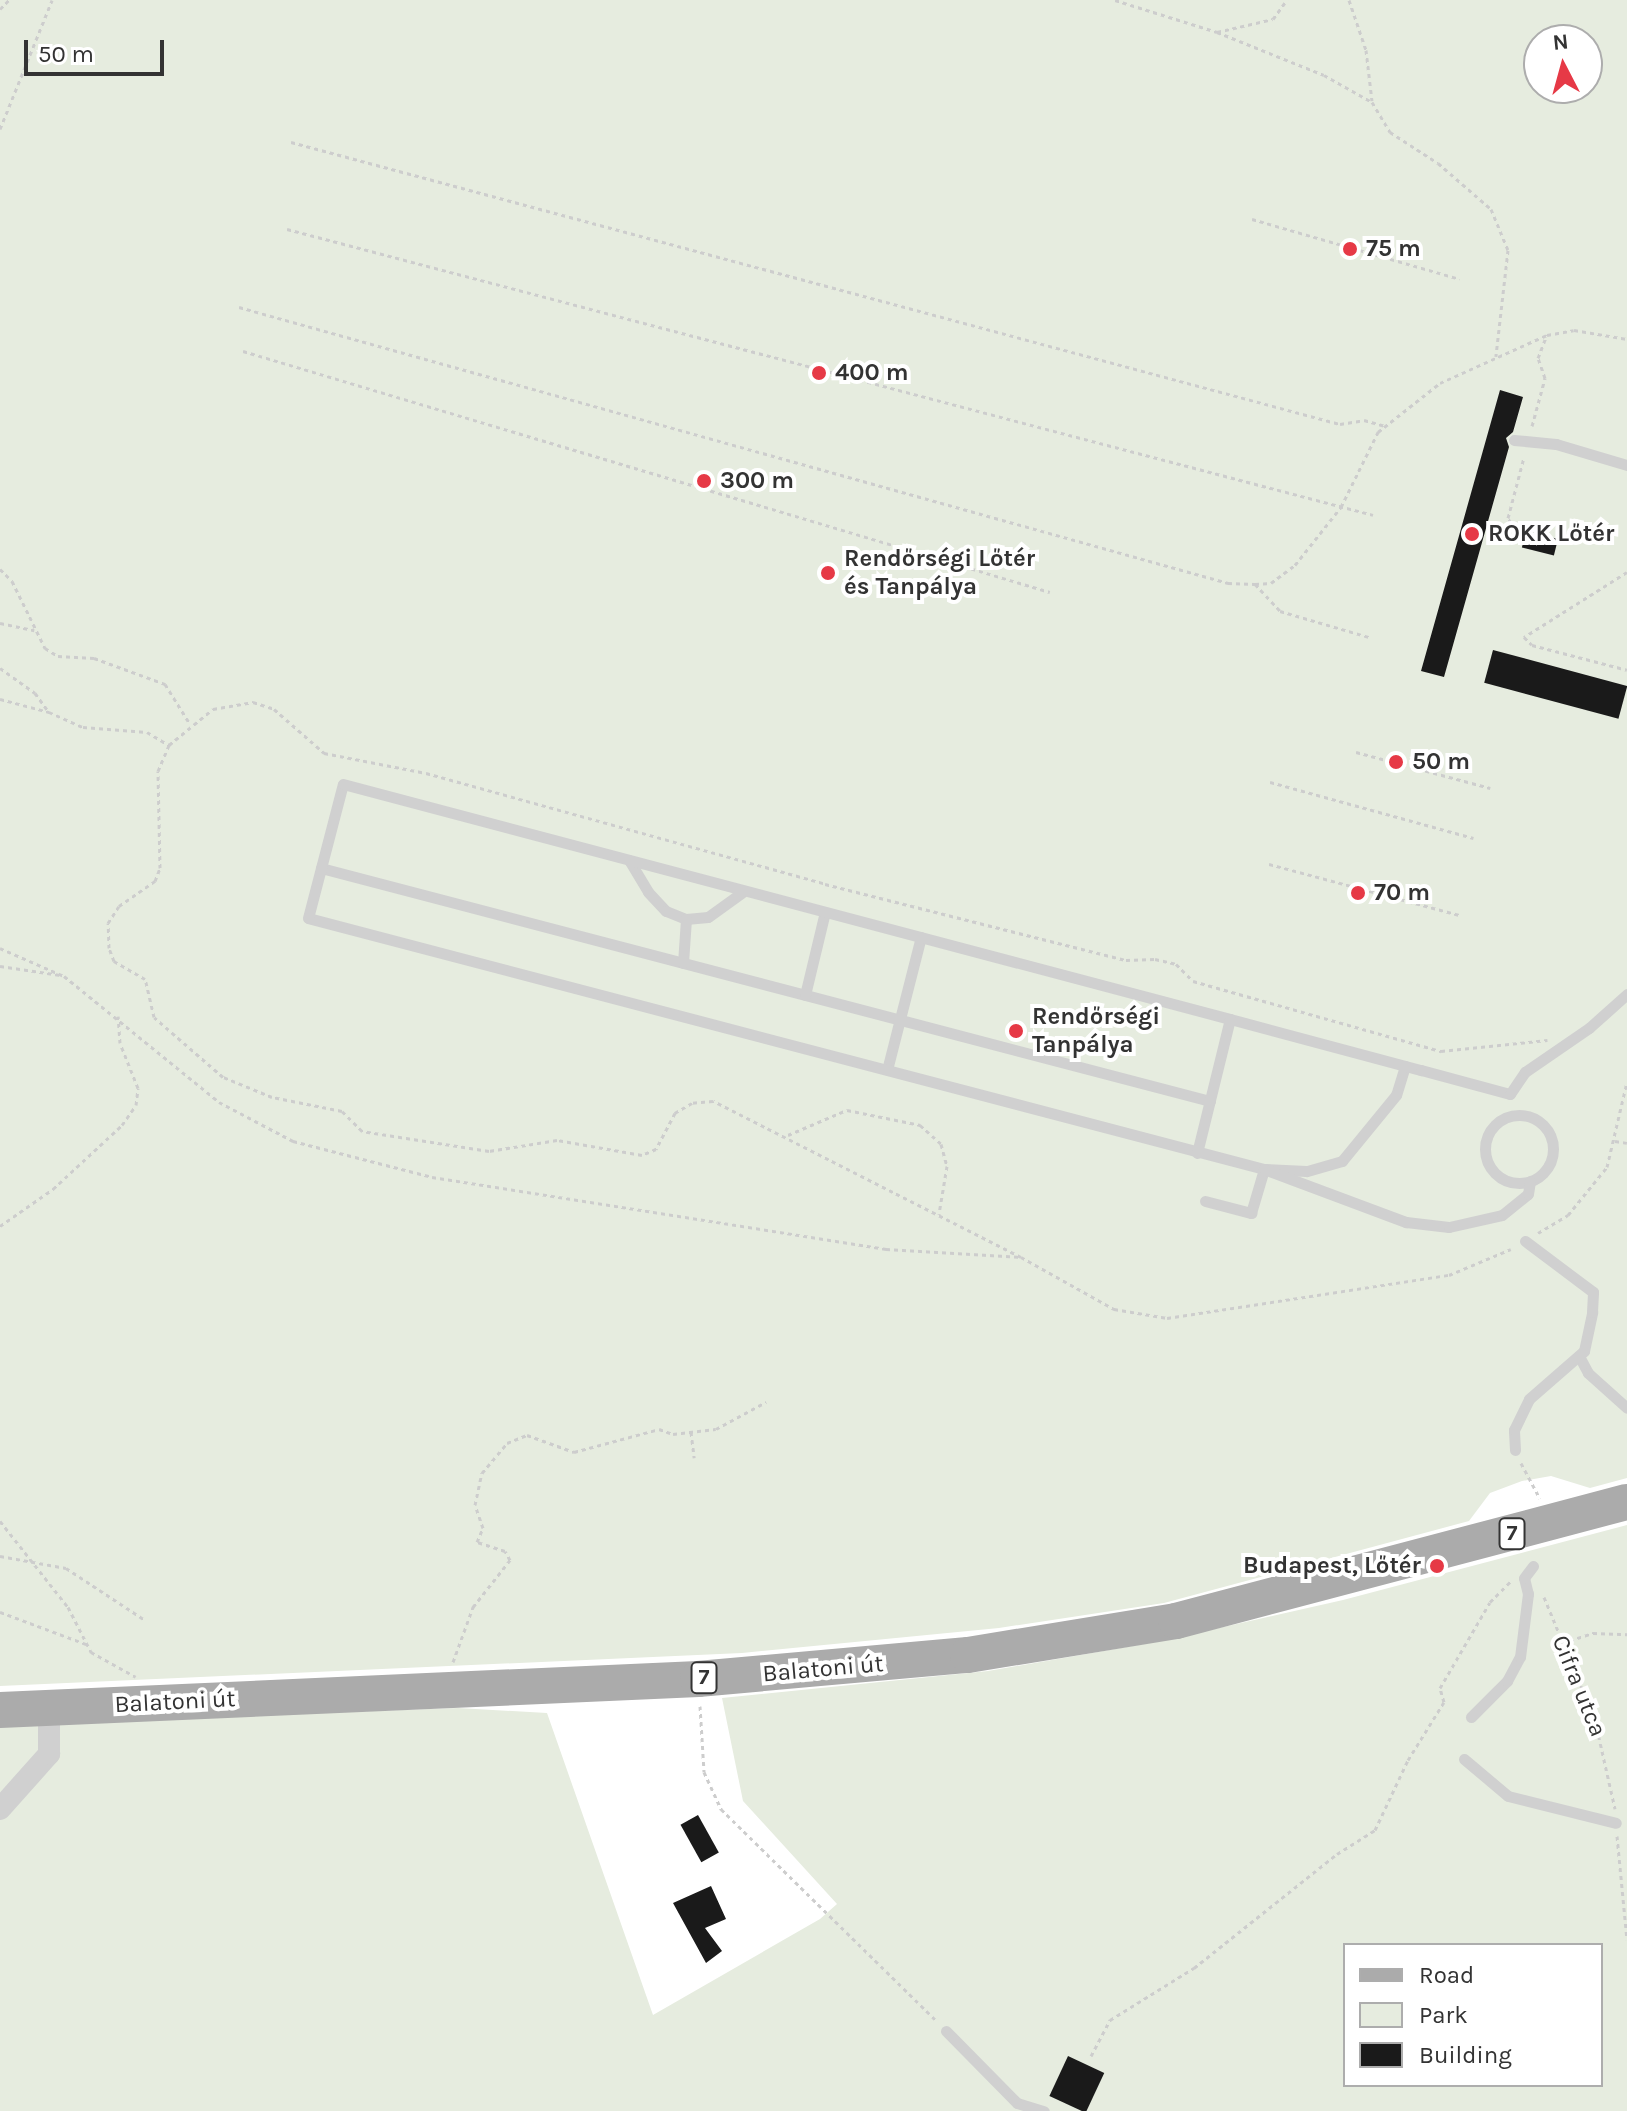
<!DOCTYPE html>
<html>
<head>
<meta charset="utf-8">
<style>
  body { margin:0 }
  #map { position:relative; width:1627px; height:2111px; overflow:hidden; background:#fff; font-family:Karla,sans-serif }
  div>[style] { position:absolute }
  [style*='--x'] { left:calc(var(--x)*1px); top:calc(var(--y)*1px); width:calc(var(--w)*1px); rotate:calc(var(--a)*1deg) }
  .green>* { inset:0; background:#e6ecdf }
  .building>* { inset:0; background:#1a1a1a; transform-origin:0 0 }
  .path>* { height:3px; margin-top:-1.5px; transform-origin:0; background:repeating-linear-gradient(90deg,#cdcdcd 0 4px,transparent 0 8px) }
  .lane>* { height:11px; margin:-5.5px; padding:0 5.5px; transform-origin:5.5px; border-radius:5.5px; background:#d0d0d0 }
  .lane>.ring { margin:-5.5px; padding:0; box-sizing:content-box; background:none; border:11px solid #d0d0d0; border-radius:50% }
  .street>* { height:22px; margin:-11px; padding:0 11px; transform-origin:11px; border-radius:11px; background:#d0d0d0 }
  .primary>* { height:36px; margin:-18px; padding:0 18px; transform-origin:18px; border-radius:18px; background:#ababab }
  .dots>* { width:22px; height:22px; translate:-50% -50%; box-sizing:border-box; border:4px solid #fff; border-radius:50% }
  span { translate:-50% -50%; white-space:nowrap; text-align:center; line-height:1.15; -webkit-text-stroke:8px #fff; paint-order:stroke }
  .shield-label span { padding:2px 6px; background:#fff; border:2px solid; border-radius:6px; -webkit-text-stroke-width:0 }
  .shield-label { font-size:22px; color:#333; font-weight:700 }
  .poi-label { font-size:24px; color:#333; font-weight:700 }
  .left { translate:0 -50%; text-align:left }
  .right { translate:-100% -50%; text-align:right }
  .street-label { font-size:24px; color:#333 }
  .legend { position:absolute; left:1343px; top:1943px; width:260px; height:144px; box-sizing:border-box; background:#fff; border:2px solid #adadad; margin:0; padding:10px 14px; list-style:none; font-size:24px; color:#333 }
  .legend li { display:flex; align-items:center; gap:16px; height:40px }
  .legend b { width:40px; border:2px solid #adadad }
  .north { position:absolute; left:1523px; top:24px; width:80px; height:80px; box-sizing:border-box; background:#fff; border:2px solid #adadad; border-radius:50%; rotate:354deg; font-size:22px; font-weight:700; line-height:32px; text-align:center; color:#333 }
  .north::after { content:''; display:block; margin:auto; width:28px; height:36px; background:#e63946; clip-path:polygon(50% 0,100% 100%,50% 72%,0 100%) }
  .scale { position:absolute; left:24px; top:40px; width:140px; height:36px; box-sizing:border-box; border:4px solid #333; border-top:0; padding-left:10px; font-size:24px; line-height:28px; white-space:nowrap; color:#333; -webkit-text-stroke:6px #fff; paint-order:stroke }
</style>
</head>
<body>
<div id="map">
  <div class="green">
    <div style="clip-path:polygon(evenodd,0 0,1627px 0,1627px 1478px,1590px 1488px,1551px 1476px,1522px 1481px,1490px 1493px,1469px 1521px,1164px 1603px,999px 1628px,742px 1653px,0 1686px,0 0,1539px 40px,1587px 40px,1587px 88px,1539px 88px,1539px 40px)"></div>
    <div style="clip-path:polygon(evenodd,1627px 1525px,1627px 2111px,0 2111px,0 1724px,458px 1708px,547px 1713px,653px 2015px,820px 1919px,837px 1904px,743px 1801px,722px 1698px,988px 1671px,1161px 1641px,1343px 1600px,1627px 1525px,1345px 1945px,1601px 1945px,1601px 2085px,1345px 2085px,1345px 1945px)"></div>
  </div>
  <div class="building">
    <div style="clip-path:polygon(1500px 390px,1523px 397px,1513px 432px,1506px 438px,1509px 447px,1444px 677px,1421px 671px)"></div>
    <div style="left:1526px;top:531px;width:33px;height:17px;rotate:14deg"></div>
    <div style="left:1493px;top:650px;width:139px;height:34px;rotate:15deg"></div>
    <div style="left:698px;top:1815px;width:43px;height:20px;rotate:61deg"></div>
    <div style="clip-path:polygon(711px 1886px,726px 1919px,705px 1928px,722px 1951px,706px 1963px,673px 1903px)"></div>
    <div style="left:1068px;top:2056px;width:40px;height:44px;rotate:25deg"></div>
  </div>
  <div class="path">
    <div style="--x:1115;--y:0;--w:107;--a:17.4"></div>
    <div style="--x:1217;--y:32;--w:57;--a:-13.1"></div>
    <div style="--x:1273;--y:19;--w:24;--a:-54"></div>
    <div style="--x:1349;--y:0;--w:53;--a:71.2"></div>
    <div style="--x:1366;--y:50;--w:51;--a:83.3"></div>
    <div style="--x:0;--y:9;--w:13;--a:-45"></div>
    <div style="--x:1217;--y:32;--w:115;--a:21.9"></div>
    <div style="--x:1324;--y:75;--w:55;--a:29.4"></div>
    <div style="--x:1372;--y:102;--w:35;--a:59"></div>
    <div style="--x:1390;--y:132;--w:57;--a:32.9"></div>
    <div style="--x:1438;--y:163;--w:70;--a:41"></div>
    <div style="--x:1491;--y:209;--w:44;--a:67.5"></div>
    <div style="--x:1508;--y:250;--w:107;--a:96.5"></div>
    <div style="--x:0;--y:129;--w:139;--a:-68"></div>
    <div style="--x:291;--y:142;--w:1086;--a:15.05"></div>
    <div style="--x:1340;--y:424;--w:24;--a:-9"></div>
    <div style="--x:1364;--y:420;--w:22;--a:16"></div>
    <div style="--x:1252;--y:219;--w:216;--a:16.1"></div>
    <div style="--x:287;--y:229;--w:1123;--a:14.75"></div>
    <div style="--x:239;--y:307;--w:1027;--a:15.59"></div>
    <div style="--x:1228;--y:583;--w:27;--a:2"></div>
    <div style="--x:1255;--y:584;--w:16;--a:-4"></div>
    <div style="--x:1271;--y:583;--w:30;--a:-37"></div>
    <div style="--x:1295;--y:565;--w:74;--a:-51.6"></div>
    <div style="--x:1341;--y:507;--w:84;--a:-63.7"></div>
    <div style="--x:1378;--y:432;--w:79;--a:-38.3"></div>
    <div style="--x:1440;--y:383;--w:117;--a:-24.2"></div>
    <div style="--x:1547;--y:335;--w:27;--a:-10"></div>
    <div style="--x:1574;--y:330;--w:54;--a:9.6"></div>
    <div style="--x:243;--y:351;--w:842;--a:16.63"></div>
    <div style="--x:1532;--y:426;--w:50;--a:-74.8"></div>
    <div style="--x:1545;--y:378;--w:21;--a:-109"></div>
    <div style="--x:1538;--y:358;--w:25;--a:-69"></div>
    <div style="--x:1520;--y:536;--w:22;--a:-124"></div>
    <div style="--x:1508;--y:518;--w:63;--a:-75.3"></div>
    <div style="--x:0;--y:569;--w:17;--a:45"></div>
    <div style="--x:12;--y:581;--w:75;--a:63.8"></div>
    <div style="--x:45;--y:648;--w:15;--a:32"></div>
    <div style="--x:58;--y:656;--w:36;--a:3"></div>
    <div style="--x:94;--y:658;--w:76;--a:20.1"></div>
    <div style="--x:165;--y:684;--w:47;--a:58"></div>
    <div style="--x:1627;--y:572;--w:122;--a:147.7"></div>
    <div style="--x:1524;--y:637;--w:11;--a:45"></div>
    <div style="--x:1532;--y:645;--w:98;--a:14.7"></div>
    <div style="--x:1255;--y:584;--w:37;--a:47"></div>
    <div style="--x:1280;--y:611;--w:93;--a:16.3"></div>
    <div style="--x:0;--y:623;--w:35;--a:12"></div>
    <div style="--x:0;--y:668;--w:43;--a:35.5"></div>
    <div style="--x:35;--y:693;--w:24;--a:54"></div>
    <div style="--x:49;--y:712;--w:37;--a:24"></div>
    <div style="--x:83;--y:727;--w:64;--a:4.5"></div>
    <div style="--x:147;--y:732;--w:26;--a:31"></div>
    <div style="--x:0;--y:699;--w:51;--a:14.9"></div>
    <div style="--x:1356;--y:752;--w:139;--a:15"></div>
    <div style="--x:1270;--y:782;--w:211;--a:15.4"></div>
    <div style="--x:1269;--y:864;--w:197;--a:15"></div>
    <div style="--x:0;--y:948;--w:70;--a:23.6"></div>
    <div style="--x:64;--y:976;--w:200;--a:39.1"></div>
    <div style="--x:219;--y:1102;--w:84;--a:27.8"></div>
    <div style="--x:293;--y:1141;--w:144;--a:14.5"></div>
    <div style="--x:432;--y:1177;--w:460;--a:9"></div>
    <div style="--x:886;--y:1249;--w:135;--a:3.4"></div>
    <div style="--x:1021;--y:1257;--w:107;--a:29.2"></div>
    <div style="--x:1114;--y:1309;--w:54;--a:9.6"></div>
    <div style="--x:1167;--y:1318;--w:285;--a:-8.7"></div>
    <div style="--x:1449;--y:1275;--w:67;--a:-22.8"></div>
    <div style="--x:0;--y:966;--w:61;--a:8.5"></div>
    <div style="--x:788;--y:1135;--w:64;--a:-23"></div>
    <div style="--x:847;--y:1110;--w:75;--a:11.6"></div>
    <div style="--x:920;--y:1125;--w:28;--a:42"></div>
    <div style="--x:941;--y:1144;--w:23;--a:75"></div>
    <div style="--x:947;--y:1166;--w:49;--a:99.5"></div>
    <div style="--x:1615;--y:1141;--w:12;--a:9"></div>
    <div style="--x:0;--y:1226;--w:65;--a:-34.9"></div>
    <div style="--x:53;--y:1189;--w:94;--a:-42.8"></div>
    <div style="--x:122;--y:1125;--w:24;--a:-55"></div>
    <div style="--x:136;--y:1105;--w:17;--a:-83"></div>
    <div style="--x:138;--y:1088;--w:48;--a:-111.8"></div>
    <div style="--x:120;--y:1043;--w:27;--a:-94"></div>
    <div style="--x:1538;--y:1233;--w:35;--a:-31"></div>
    <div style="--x:1568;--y:1215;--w:62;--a:-50.9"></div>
    <div style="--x:1607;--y:1167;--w:87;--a:-76.8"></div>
    <div style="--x:1021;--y:1257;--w:345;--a:-153.1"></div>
    <div style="--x:713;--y:1101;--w:21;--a:175"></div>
    <div style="--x:692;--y:1103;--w:20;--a:150"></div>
    <div style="--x:675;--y:1113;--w:41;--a:117.8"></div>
    <div style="--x:656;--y:1149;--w:15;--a:157"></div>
    <div style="--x:642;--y:1155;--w:86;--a:-170"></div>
    <div style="--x:557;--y:1140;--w:69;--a:170.8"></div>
    <div style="--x:489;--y:1151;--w:129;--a:-171.1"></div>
    <div style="--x:362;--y:1131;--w:28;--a:-135"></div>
    <div style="--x:342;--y:1111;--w:71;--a:-168.7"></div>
    <div style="--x:272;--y:1097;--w:53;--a:-157.8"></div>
    <div style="--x:223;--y:1077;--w:91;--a:-139"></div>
    <div style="--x:154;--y:1017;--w:39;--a:-103"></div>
    <div style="--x:145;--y:979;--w:36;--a:-150"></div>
    <div style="--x:114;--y:961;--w:14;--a:-111"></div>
    <div style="--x:109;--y:948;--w:25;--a:-92"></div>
    <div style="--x:108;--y:923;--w:20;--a:-57"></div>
    <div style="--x:119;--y:906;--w:44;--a:-34.8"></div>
    <div style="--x:155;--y:881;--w:14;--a:-69"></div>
    <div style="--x:160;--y:868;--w:97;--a:-91.2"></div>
    <div style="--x:158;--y:771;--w:28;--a:-67"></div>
    <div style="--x:169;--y:745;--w:57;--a:-39.3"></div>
    <div style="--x:213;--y:709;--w:41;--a:-9.9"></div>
    <div style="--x:253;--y:702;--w:22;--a:18"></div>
    <div style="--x:274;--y:709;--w:67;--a:41.3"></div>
    <div style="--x:324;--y:753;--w:104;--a:11.1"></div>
    <div style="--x:426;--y:773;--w:414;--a:15.5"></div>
    <div style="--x:825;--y:884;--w:310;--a:14.2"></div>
    <div style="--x:1126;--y:960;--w:29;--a:-2"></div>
    <div style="--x:1155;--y:959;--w:22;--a:13"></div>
    <div style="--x:1176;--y:964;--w:24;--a:45"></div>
    <div style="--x:1193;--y:981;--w:258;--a:15.8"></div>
    <div style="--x:1441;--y:1051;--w:107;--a:-5.9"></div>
    <div style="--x:691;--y:1432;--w:26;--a:83"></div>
    <div style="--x:1521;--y:1463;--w:40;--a:62"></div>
    <div style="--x:0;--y:1521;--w:110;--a:51.7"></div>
    <div style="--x:68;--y:1607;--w:51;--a:62.9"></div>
    <div style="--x:91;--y:1652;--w:51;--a:29.1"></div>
    <div style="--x:0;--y:1556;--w:67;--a:10.3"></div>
    <div style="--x:66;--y:1568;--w:95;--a:33.4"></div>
    <div style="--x:1544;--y:1597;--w:133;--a:67.5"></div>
    <div style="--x:1595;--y:1720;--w:91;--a:77.3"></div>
    <div style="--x:0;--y:1612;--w:92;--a:20.4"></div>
    <div style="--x:1562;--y:1643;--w:33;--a:-18"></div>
    <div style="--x:1593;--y:1633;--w:34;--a:2"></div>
    <div style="--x:453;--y:1662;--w:59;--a:-70"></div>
    <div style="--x:473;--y:1607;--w:60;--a:-51.8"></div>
    <div style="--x:510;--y:1560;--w:10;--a:-119"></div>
    <div style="--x:505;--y:1551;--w:29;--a:-162"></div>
    <div style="--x:477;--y:1542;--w:15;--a:-67"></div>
    <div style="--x:483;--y:1528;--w:24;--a:-109"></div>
    <div style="--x:475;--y:1505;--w:33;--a:-78"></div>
    <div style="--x:482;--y:1473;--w:39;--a:-50"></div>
    <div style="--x:507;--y:1443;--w:22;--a:-22"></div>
    <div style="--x:527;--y:1435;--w:50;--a:19.9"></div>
    <div style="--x:574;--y:1452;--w:88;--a:-15.1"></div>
    <div style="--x:659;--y:1429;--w:15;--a:20"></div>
    <div style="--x:673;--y:1434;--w:43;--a:-6.6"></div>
    <div style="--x:716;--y:1429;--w:57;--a:-28.4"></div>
    <div style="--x:700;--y:1706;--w:66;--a:86.5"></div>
    <div style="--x:704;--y:1772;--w:41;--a:65.3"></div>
    <div style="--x:721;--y:1809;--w:301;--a:44.5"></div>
    <div style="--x:1617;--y:1836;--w:104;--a:84.5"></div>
    <div style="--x:1091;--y:2056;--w:41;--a:-62.2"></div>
    <div style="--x:1110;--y:2020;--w:99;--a:-31.8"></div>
    <div style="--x:1194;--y:1968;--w:183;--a:-38.6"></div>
    <div style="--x:1337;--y:1854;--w:45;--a:-32.3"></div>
    <div style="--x:1375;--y:1830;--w:77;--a:-64.8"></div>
    <div style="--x:1408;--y:1760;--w:68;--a:-58.2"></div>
    <div style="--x:1444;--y:1702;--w:15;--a:-106"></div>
    <div style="--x:1440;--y:1688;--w:99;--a:-59.8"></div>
    <div style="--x:1490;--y:1602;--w:30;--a:-45"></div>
  </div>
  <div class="lane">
    <div style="--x:1514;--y:440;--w:42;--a:5.4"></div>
    <div style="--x:1556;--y:444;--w:74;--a:16.5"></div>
    <div style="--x:629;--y:860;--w:37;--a:59"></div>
    <div style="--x:648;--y:892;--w:26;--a:47"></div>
    <div style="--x:666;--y:911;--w:22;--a:22"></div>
    <div style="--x:686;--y:919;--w:22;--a:-5"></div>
    <div style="--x:708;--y:917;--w:44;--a:-35.8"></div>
    <div style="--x:321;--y:868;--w:919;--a:14.69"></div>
    <div style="--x:683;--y:963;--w:44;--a:-86.1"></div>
    <div style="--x:805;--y:995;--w:85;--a:-76.5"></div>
    <div style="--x:888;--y:1066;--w:133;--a:-75.7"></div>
    <div style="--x:1405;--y:1066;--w:30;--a:107"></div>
    <div style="--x:1396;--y:1095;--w:85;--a:129.3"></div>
    <div style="--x:1342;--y:1161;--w:37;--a:164"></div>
    <div style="--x:1306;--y:1171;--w:42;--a:-177.3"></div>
    <div style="--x:1264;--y:1169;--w:988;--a:-165.29"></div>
    <div style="--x:308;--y:918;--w:138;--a:-75.4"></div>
    <div style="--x:343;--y:784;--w:918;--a:14.84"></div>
    <div style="--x:1230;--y:1019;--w:198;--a:15"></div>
    <div style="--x:1421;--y:1070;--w:92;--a:15.1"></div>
    <div style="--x:1510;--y:1094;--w:27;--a:-56"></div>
    <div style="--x:1525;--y:1072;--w:78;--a:-34.5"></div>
    <div style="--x:1589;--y:1028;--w:51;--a:-41.8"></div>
    <div class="ring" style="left:1485px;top:1115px;width:57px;height:57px"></div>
    <div style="--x:1197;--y:1153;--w:138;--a:-76.2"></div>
    <div style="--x:1205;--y:1201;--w:48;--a:14.6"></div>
    <div style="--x:1251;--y:1213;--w:46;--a:-73.5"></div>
    <div style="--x:1264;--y:1169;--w:152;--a:20.5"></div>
    <div style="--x:1406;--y:1222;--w:43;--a:6.6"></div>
    <div style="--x:1449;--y:1227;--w:54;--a:-12.8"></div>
    <div style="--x:1502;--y:1215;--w:33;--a:-39"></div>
    <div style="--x:1528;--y:1194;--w:13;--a:-81"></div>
    <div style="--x:1579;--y:1356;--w:19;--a:62"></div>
    <div style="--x:1588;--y:1373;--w:52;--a:41.9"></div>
    <div style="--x:1515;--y:1450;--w:20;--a:-93"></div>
    <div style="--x:1514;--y:1430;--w:34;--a:-64"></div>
    <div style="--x:1529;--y:1399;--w:73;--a:-41.1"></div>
    <div style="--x:1584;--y:1351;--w:40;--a:-78"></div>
    <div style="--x:1592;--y:1312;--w:20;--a:-87"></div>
    <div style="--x:1593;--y:1292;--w:85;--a:-143.1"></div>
    <div style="--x:1471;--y:1717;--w:51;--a:-45"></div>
    <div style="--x:1507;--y:1681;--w:27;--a:-62"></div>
    <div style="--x:1520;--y:1657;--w:64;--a:-82.8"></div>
    <div style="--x:1528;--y:1594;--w:16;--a:-104"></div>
    <div style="--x:1524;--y:1578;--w:15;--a:-53"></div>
    <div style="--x:1464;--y:1759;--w:57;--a:40.1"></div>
    <div style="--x:1508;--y:1796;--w:111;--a:14"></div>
    <div style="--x:946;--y:2031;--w:101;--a:45.4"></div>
    <div style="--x:1017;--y:2103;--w:28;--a:17"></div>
  </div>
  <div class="street">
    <div style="--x:0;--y:1809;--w:74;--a:-48.3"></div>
    <div style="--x:49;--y:1754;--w:47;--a:-90"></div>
  </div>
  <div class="primary">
    <div style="--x:0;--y:1710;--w:699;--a:-2.54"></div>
    <div style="--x:698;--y:1679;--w:271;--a:-5.1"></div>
    <div style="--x:968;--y:1655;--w:211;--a:-9.3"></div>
    <div style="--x:1176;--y:1621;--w:466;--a:-14.8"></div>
  </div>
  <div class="dots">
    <div style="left:1350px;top:249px;background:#e63946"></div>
    <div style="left:819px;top:373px;background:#e63946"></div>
    <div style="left:704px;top:481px;background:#e63946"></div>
    <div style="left:1472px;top:534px;background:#e63946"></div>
    <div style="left:828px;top:573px;background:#e63946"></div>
    <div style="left:1396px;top:762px;background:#e63946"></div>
    <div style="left:1358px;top:893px;background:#e63946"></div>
    <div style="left:1016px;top:1031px;background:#e63946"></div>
    <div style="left:1437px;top:1566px;background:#e63946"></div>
  </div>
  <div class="shield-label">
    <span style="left:1512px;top:1534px">7</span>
    <span style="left:704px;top:1678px">7</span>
  </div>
  <div class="poi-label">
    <span class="left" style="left:1366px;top:249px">75 m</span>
    <span class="left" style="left:835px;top:373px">400 m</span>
    <span class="left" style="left:720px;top:481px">300 m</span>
    <span class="left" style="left:1488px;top:534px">ROKK Lőtér</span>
    <span class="left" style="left:844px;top:573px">Rendőrségi Lőtér<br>és Tanpálya</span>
    <span class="left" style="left:1412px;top:762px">50 m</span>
    <span class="left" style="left:1374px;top:893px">70 m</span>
    <span class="left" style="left:1032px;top:1031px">Rendőrségi<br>Tanpálya</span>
    <span class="right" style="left:1421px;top:1566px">Budapest, Lőtér</span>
  </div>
  <div class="street-label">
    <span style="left:823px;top:1669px;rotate:-5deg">Balatoni út</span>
    <span style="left:1579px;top:1686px;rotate:68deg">Cifra utca</span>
    <span style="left:175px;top:1702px;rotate:-3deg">Balatoni út</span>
  </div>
  <ul class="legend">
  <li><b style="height:10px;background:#ababab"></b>Road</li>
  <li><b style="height:22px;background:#e6ecdf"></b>Park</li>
  <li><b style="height:22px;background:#1a1a1a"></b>Building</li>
  </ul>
  <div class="north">N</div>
  <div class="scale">50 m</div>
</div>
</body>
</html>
